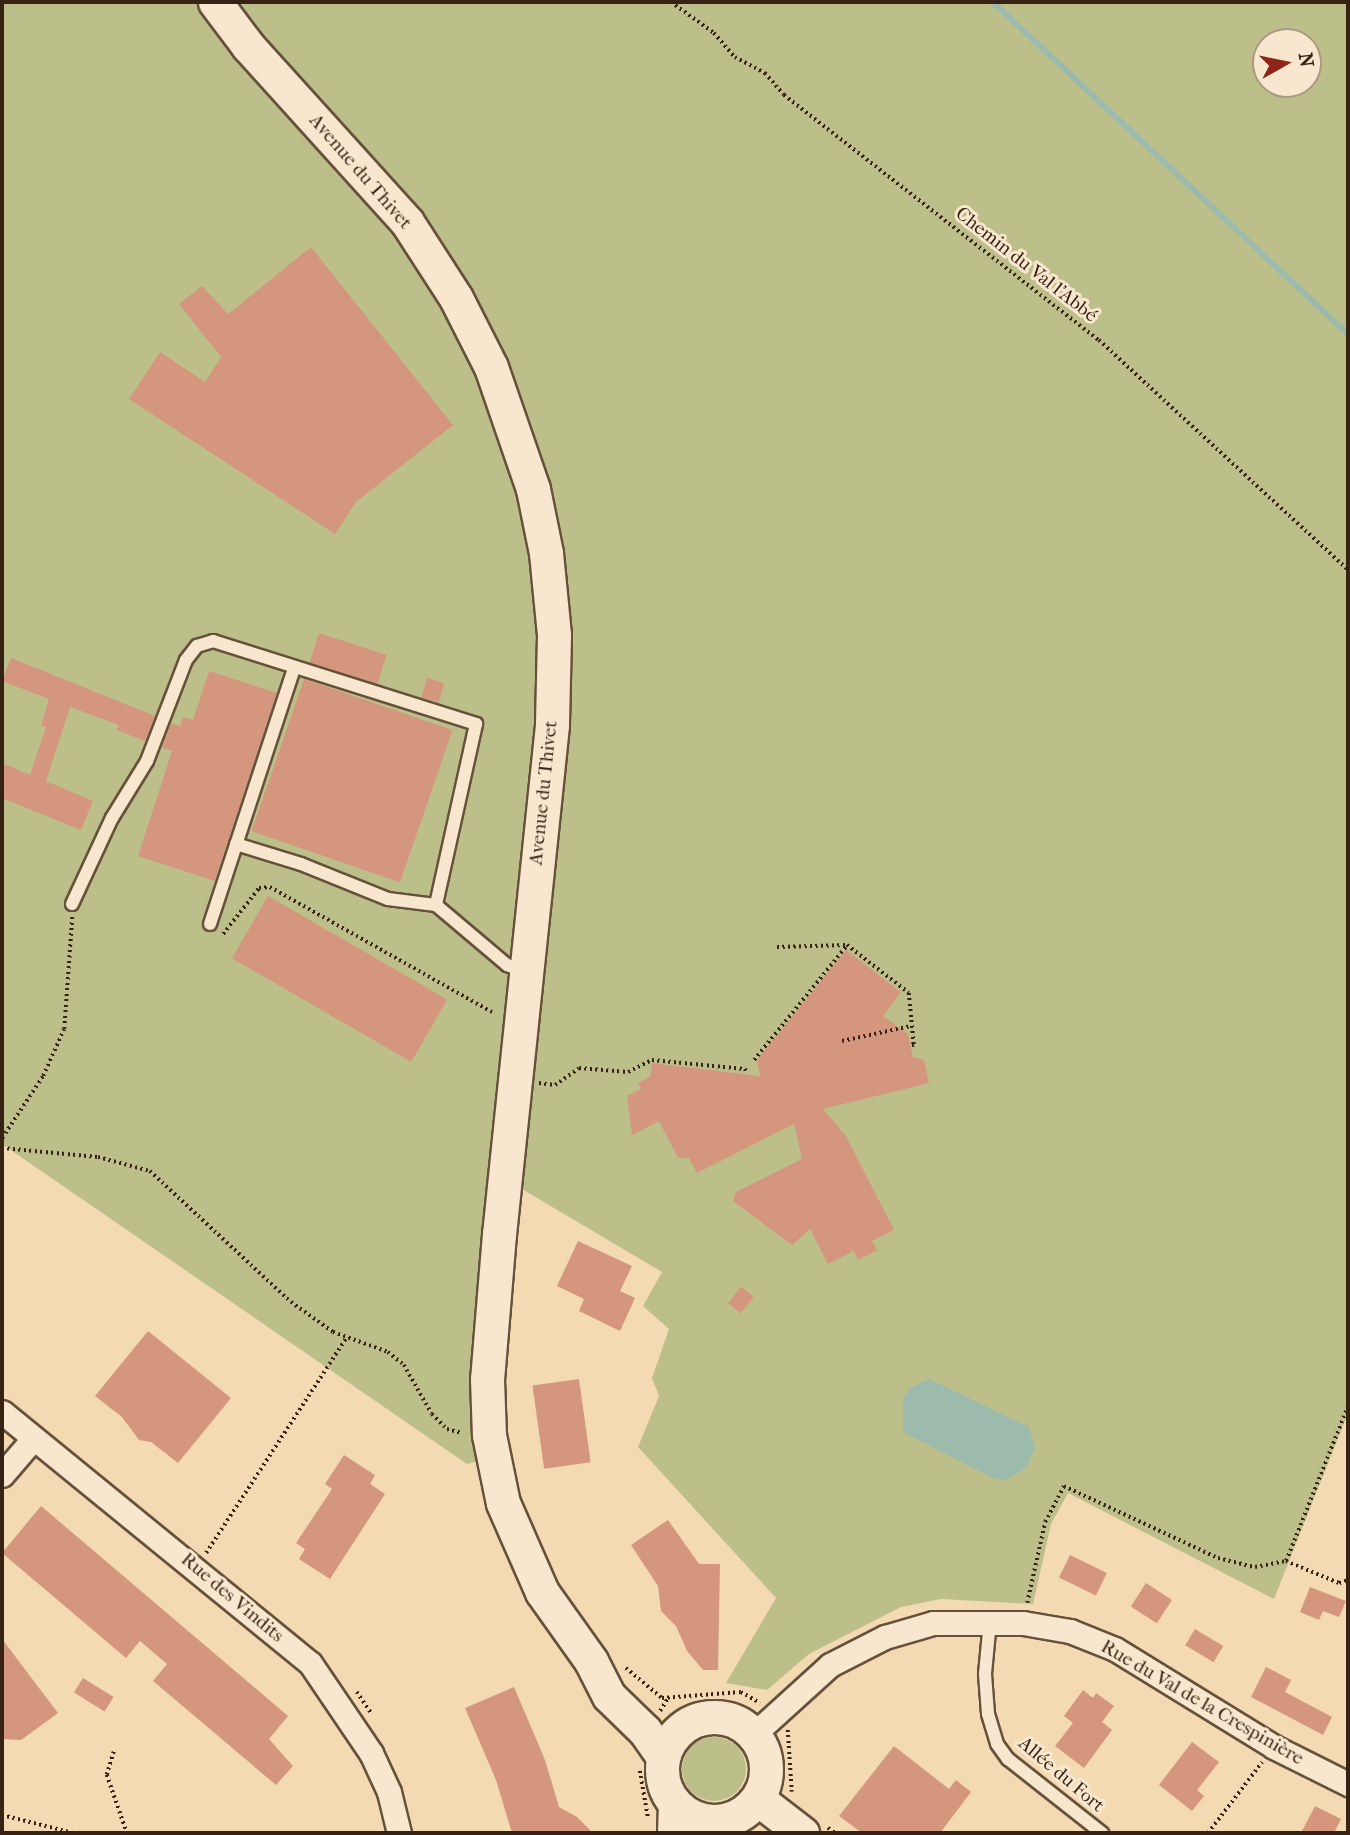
<!DOCTYPE html>
<html>
<head>
<meta charset="utf-8">
<style>
  body { margin:0 }
  #map { position:relative; width:1350px; height:1835px; overflow:hidden; background:#f4dab3; font-family:"IM FELL French Canon",serif }
  div>[style] { position:absolute }
  [style*='--x'] { left:calc(var(--x)*1px); top:calc(var(--y)*1px); width:calc(var(--w)*1px); rotate:calc(var(--a)*1deg) }
  .green>* { inset:0; background:#bdbf8b }
  .round { border-radius:50% }
  .water>* { inset:0; background:#9cbbad }
  .stream>* { height:6px; margin:-3px; padding:0 3px; transform-origin:3px; border-radius:3px; background:#9cbbad }
  .building>* { inset:0; background:#d5967e; transform-origin:0 0 }
  .path>* { height:3.5px; margin-top:-1.75px; transform-origin:0; background:repeating-linear-gradient(90deg,#362313 0 2px,transparent 0 5.5px) }
  .roads { filter:drop-shadow(2px 0 #66513b) drop-shadow(-2px 0 #66513b) drop-shadow(0 2px #66513b) drop-shadow(0 -2px #66513b) }
  .service>* { height:12px; margin:-6px; padding:0 6px; transform-origin:6px; border-radius:6px; background:#f8e7ce }
  .minor>* { height:23px; margin:-11.5px; padding:0 11.5px; transform-origin:11.5px; border-radius:11.5px; background:#f8e7ce }
  .secondary>* { height:33px; margin:-16.5px; padding:0 16.5px; transform-origin:16.5px; border-radius:16.5px; background:#f8e7ce }
  .secondary>.ring { margin:-16.5px; padding:0; box-sizing:content-box; background:none; border:33px solid #f8e7ce; border-radius:50% }
  span { translate:-50% -50%; white-space:nowrap; text-align:center; line-height:1.15; -webkit-text-stroke:6px #f8e7ce; paint-order:stroke }
  .street-label { font-size:19px; color:#362313 }
  .frame { position:absolute; inset:0; border:4px solid #362313; pointer-events:none }
  .north { position:absolute; left:1252px; top:28px; width:70px; height:70px; box-sizing:border-box; background:#f8e7ce; border:2px solid #aa9983; border-radius:50%; rotate:81deg; font-size:19px; font-weight:700; line-height:28px; text-align:center; color:#362313 }
  .north::after { content:''; display:block; margin:auto; width:24px; height:32px; background:#8f2418; clip-path:polygon(50% 0,100% 100%,50% 72%,0 100%) }
</style>
</head>
<body>
<div id="map">
  <div class="green">
    <div style="clip-path:polygon(evenodd,2px 2px,1348px 2px,1348px 1413px,1274px 1599px,1068px 1493px,1051px 1524px,1033px 1604px,941px 1599px,901px 1607px,809px 1654px,767px 1690px,726px 1683px,776px 1598px,638px 1447px,659px 1396px,652px 1378px,669px 1329px,643px 1306px,662px 1272px,505px 1179px,492px 1458px,467px 1464px,2px 1144px,2px 2px,1266px 42px,1308px 42px,1308px 84px,1266px 84px,1266px 42px)"></div>
    <div class="round" style="left:682px;top:1737px;width:64px;height:64px"></div>
  </div>
  <div class="water">
    <div style="clip-path:polygon(929px 1379px,1029px 1427px,1035px 1449px,1026px 1468px,1006px 1480px,993px 1478px,903px 1432px,903px 1398px,910px 1388px)"></div>
  </div>
  <div class="stream">
    <div style="--x:993;--y:2;--w:486;--a:43.1"></div>
  </div>
  <div class="building">
    <div style="clip-path:polygon(311px 247px,453px 425px,356px 502px,335px 534px,129px 399px,160px 352px,205px 382px,221px 357px,179px 304px,202px 286px,228px 314px)"></div>
    <div style="left:319px;top:633px;width:71px;height:31px;rotate:18deg"></div>
    <div style="clip-path:polygon(11px 658px,155px 716px,145px 741px,117px 730px,119px 725px,70px 707px,46px 781px,93px 801px,81px 830px,2px 798px,2px 763px,30px 775px,46px 727px,41px 726px,49px 699px,2px 681px)"></div>
    <div style="clip-path:polygon(209px 671px,277px 693px,215px 881px,138px 856px,172px 751px,162px 748px,171px 723px,180px 726px,183px 717px,193px 720px)"></div>
    <div style="left:427px;top:678px;width:18px;height:20px;rotate:16deg"></div>
    <div style="left:304px;top:679px;width:157px;height:161px;rotate:19deg"></div>
    <div style="left:268px;top:896px;width:207px;height:72px;rotate:30deg"></div>
    <div style="clip-path:polygon(846px 950px,901px 992px,883px 1016px,908px 1034px,913px 1057px,924px 1060px,929px 1083px,823px 1109px,846px 1136px,894px 1230px,872px 1241px,877px 1250px,858px 1260px,854px 1251px,828px 1264px,810px 1229px,792px 1245px,733px 1201px,736px 1192px,802px 1159px,794px 1124px,697px 1173px,689px 1158px,678px 1158px,659px 1121px,632px 1135px,627px 1096px,641px 1089px,638px 1083px,650px 1077px,652px 1063px,760px 1076px,757px 1060px)"></div>
    <div style="clip-path:polygon(578px 1241px,632px 1266px,620px 1291px,635px 1298px,620px 1331px,579px 1311px,584px 1299px,557px 1286px)"></div>
    <div style="left:741px;top:1287px;width:16px;height:21px;rotate:38deg"></div>
    <div style="clip-path:polygon(148px 1331px,231px 1398px,178px 1463px,151px 1442px,139px 1440px,122px 1417px,95px 1396px)"></div>
    <div style="left:579px;top:1379px;width:84px;height:47px;rotate:82deg"></div>
    <div style="clip-path:polygon(344px 1455px,375px 1475px,370px 1484px,385px 1494px,330px 1579px,299px 1559px,305px 1549px,296px 1543px,332px 1489px,325px 1484px)"></div>
    <div style="clip-path:polygon(41px 1506px,288px 1716px,269px 1739px,293px 1766px,276px 1785px,153px 1681px,167px 1664px,140px 1641px,126px 1658px,2px 1553px)"></div>
    <div style="clip-path:polygon(668px 1520px,699px 1564px,720px 1564px,718px 1670px,703px 1670px,687px 1651px,676px 1626px,661px 1611px,658px 1586px,631px 1545px)"></div>
    <div style="left:1070px;top:1555px;width:41px;height:25px;rotate:26deg"></div>
    <div style="left:1146px;top:1583px;width:31px;height:28px;rotate:33deg"></div>
    <div style="clip-path:polygon(1310px 1587px,1346px 1601px,1339px 1617px,1323px 1611px,1319px 1620px,1300px 1612px)"></div>
    <div style="left:1195px;top:1629px;width:33px;height:19px;rotate:31deg"></div>
    <div style="clip-path:polygon(2px 1639px,58px 1713px,21px 1740px,2px 1739px)"></div>
    <div style="clip-path:polygon(1266px 1667px,1291px 1680px,1285px 1692px,1332px 1717px,1323px 1735px,1251px 1697px)"></div>
    <div style="left:83px;top:1678px;width:36px;height:17px;rotate:32deg"></div>
    <div style="clip-path:polygon(514px 1687px,545px 1760px,559px 1807px,577px 1817px,593px 1833px,512px 1833px,496px 1780px,465px 1708px)"></div>
    <div style="clip-path:polygon(1083px 1690px,1093px 1698px,1096px 1693px,1114px 1706px,1102px 1722px,1112px 1730px,1084px 1768px,1055px 1746px,1073px 1723px,1064px 1716px)"></div>
    <div style="clip-path:polygon(1192px 1742px,1219px 1762px,1197px 1790px,1204px 1796px,1192px 1811px,1159px 1785px)"></div>
    <div style="clip-path:polygon(894px 1746px,949px 1789px,956px 1780px,971px 1792px,940px 1833px,862px 1833px,839px 1816px)"></div>
    <div style="clip-path:polygon(1315px 1806px,1341px 1819px,1334px 1833px,1301px 1833px)"></div>
  </div>
  <div class="path">
    <div style="--x:671;--y:2;--w:53;--a:35.8"></div>
    <div style="--x:714;--y:33;--w:32;--a:49"></div>
    <div style="--x:735;--y:57;--w:34;--a:28"></div>
    <div style="--x:765;--y:73;--w:29;--a:49"></div>
    <div style="--x:784;--y:95;--w:399;--a:37.9"></div>
    <div style="--x:1099;--y:340;--w:339;--a:42.7"></div>
    <div style="--x:223;--y:934;--w:58;--a:-52"></div>
    <div style="--x:259;--y:888;--w:11;--a:-5"></div>
    <div style="--x:270;--y:887;--w:258;--a:29.4"></div>
    <div style="--x:777;--y:947;--w:70;--a:-1.6"></div>
    <div style="--x:847;--y:945;--w:78;--a:37.7"></div>
    <div style="--x:909;--y:993;--w:52;--a:84.5"></div>
    <div style="--x:914;--y:1045;--w:3;--a:162"></div>
    <div style="--x:842;--y:1041;--w:71;--a:-12.3"></div>
    <div style="--x:754;--y:1060;--w:148;--a:-51"></div>
    <div style="--x:539;--y:1083;--w:16;--a:7"></div>
    <div style="--x:555;--y:1085;--w:29;--a:-35"></div>
    <div style="--x:579;--y:1068;--w:49;--a:4.7"></div>
    <div style="--x:628;--y:1072;--w:27;--a:-27"></div>
    <div style="--x:652;--y:1060;--w:93;--a:5.5"></div>
    <div style="--x:745;--y:1069;--w:4;--a:63"></div>
    <div style="--x:2;--y:1138;--w:74;--a:-56.5"></div>
    <div style="--x:43;--y:1076;--w:51;--a:-65.9"></div>
    <div style="--x:64;--y:1029;--w:112;--a:-85.9"></div>
    <div style="--x:2;--y:1148;--w:96;--a:5.4"></div>
    <div style="--x:98;--y:1157;--w:54;--a:15.1"></div>
    <div style="--x:150;--y:1171;--w:192;--a:42.9"></div>
    <div style="--x:291;--y:1302;--w:52;--a:35.5"></div>
    <div style="--x:333;--y:1332;--w:59;--a:20"></div>
    <div style="--x:388;--y:1352;--w:21;--a:39"></div>
    <div style="--x:404;--y:1365;--w:56;--a:60.3"></div>
    <div style="--x:432;--y:1414;--w:21;--a:45"></div>
    <div style="--x:447;--y:1429;--w:16;--a:15"></div>
    <div style="--x:206;--y:1553;--w:257;--a:-56.9"></div>
    <div style="--x:1286;--y:1561;--w:167;--a:-68.2"></div>
    <div style="--x:1027;--y:1603;--w:83;--a:-77.5"></div>
    <div style="--x:1045;--y:1522;--w:41;--a:-62.2"></div>
    <div style="--x:1064;--y:1486;--w:170;--a:25.1"></div>
    <div style="--x:1218;--y:1558;--w:38;--a:14"></div>
    <div style="--x:1255;--y:1567;--w:32;--a:-11"></div>
    <div style="--x:1286;--y:1561;--w:57;--a:22.5"></div>
    <div style="--x:1339;--y:1583;--w:9;--a:-18"></div>
    <div style="--x:626;--y:1668;--w:47;--a:39.8"></div>
    <div style="--x:662;--y:1698;--w:79;--a:-4.3"></div>
    <div style="--x:741;--y:1692;--w:22;--a:30"></div>
    <div style="--x:357;--y:1692;--w:27;--a:56"></div>
    <div style="--x:660;--y:1711;--w:15;--a:-58"></div>
    <div style="--x:788;--y:1730;--w:62;--a:86.3"></div>
    <div style="--x:114;--y:1752;--w:24;--a:107"></div>
    <div style="--x:107;--y:1775;--w:61;--a:71"></div>
    <div style="--x:640;--y:1771;--w:47;--a:80.1"></div>
    <div style="--x:2;--y:1815;--w:73;--a:14.2"></div>
    <div style="--x:828;--y:1828;--w:9;--a:36"></div>
    <div style="--x:1208;--y:1833;--w:89;--a:-52.7"></div>
  </div>
  <div class="roads">
    <div class="service">
      <div style="--x:236;--y:844;--w:68;--a:17.1"></div>
      <div style="--x:301;--y:864;--w:94;--a:21.9"></div>
      <div style="--x:388;--y:899;--w:48;--a:7.1"></div>
      <div style="--x:436;--y:905;--w:93;--a:40.2"></div>
      <div style="--x:507;--y:965;--w:20;--a:20"></div>
      <div style="--x:72;--y:904;--w:95;--a:-65.1"></div>
      <div style="--x:112;--y:818;--w:67;--a:-58.4"></div>
      <div style="--x:147;--y:761;--w:108;--a:-68.9"></div>
      <div style="--x:186;--y:660;--w:18;--a:-52"></div>
      <div style="--x:197;--y:646;--w:17;--a:-17"></div>
      <div style="--x:213;--y:641;--w:276;--a:17.5"></div>
      <div style="--x:476;--y:724;--w:185;--a:102.5"></div>
      <div style="--x:210;--y:924;--w:268;--a:-71.8"></div>
      <div style="--x:990;--y:1621;--w:53;--a:95.4"></div>
      <div style="--x:985;--y:1674;--w:40;--a:85.7"></div>
      <div style="--x:988;--y:1714;--w:31;--a:73"></div>
      <div style="--x:997;--y:1744;--w:19;--a:54"></div>
      <div style="--x:1008;--y:1759;--w:120;--a:38.2"></div>
    </div>
    <div class="minor">
      <div style="--x:2;--y:1412;--w:397;--a:39.2"></div>
      <div style="--x:310;--y:1663;--w:109;--a:55.9"></div>
      <div style="--x:371;--y:1753;--w:43;--a:65.2"></div>
      <div style="--x:389;--y:1792;--w:42;--a:76.3"></div>
      <div style="--x:2;--y:1475;--w:48;--a:-49.3"></div>
      <div style="--x:754;--y:1734;--w:103;--a:-42.2"></div>
      <div style="--x:830;--y:1665;--w:62;--a:-27"></div>
      <div style="--x:885;--y:1637;--w:50;--a:-16.3"></div>
      <div style="--x:933;--y:1623;--w:90;--a:0"></div>
      <div style="--x:1023;--y:1623;--w:48;--a:9.7"></div>
      <div style="--x:1070;--y:1631;--w:48;--a:21.8"></div>
      <div style="--x:1115;--y:1649;--w:187;--a:31.6"></div>
      <div style="--x:1274;--y:1747;--w:83;--a:26.6"></div>
      <div style="--x:669;--y:1833;--w:34;--a:-88"></div>
      <div style="--x:687;--y:1833;--w:26;--a:-25"></div>
    </div>
    <div class="secondary">
      <div style="--x:215;--y:2;--w:55;--a:53.1"></div>
      <div style="--x:248;--y:46;--w:237;--a:47.9"></div>
      <div style="--x:407;--y:222;--w:90;--a:57.2"></div>
      <div style="--x:456;--y:298;--w:77;--a:63.1"></div>
      <div style="--x:491;--y:367;--w:129;--a:71"></div>
      <div style="--x:533;--y:489;--w:65;--a:78.5"></div>
      <div style="--x:546;--y:553;--w:82;--a:84.4"></div>
      <div style="--x:554;--y:635;--w:90;--a:91.3"></div>
      <div style="--x:552;--y:725;--w:512;--a:95.94"></div>
      <div style="--x:499;--y:1234;--w:145;--a:94.7"></div>
      <div style="--x:487;--y:1379;--w:56;--a:88"></div>
      <div style="--x:489;--y:1435;--w:69;--a:78.4"></div>
      <div style="--x:503;--y:1503;--w:97;--a:66.3"></div>
      <div style="--x:542;--y:1592;--w:85;--a:54.6"></div>
      <div style="--x:591;--y:1661;--w:39;--a:63"></div>
      <div style="--x:609;--y:1696;--w:50;--a:44.2"></div>
      <div style="--x:645;--y:1731;--w:32;--a:55"></div>
      <div class="ring" style="left:662px;top:1717px;width:71px;height:71px"></div>
      <div style="--x:758;--y:1799;--w:56;--a:37.7"></div>
    </div>
  </div>
  <div class="street-label">
    <span style="left:360px;top:172px;rotate:49deg">Avenue du Thivet</span>
    <span style="left:1026px;top:265px;rotate:38deg">Chemin du Val l'Abbé</span>
    <span style="left:544px;top:793px;rotate:-84deg">Avenue du Thivet</span>
    <span style="left:232px;top:1598px;rotate:40deg">Rue des Vindits</span>
    <span style="left:1202px;top:1703px;rotate:30deg">Rue du Val de la Crespinière</span>
    <span style="left:1061px;top:1775px;rotate:40deg">Allée du Fort</span>
  </div>
  <div class="frame"></div>
  <div class="north">N</div>
</div>
</body>
</html>
